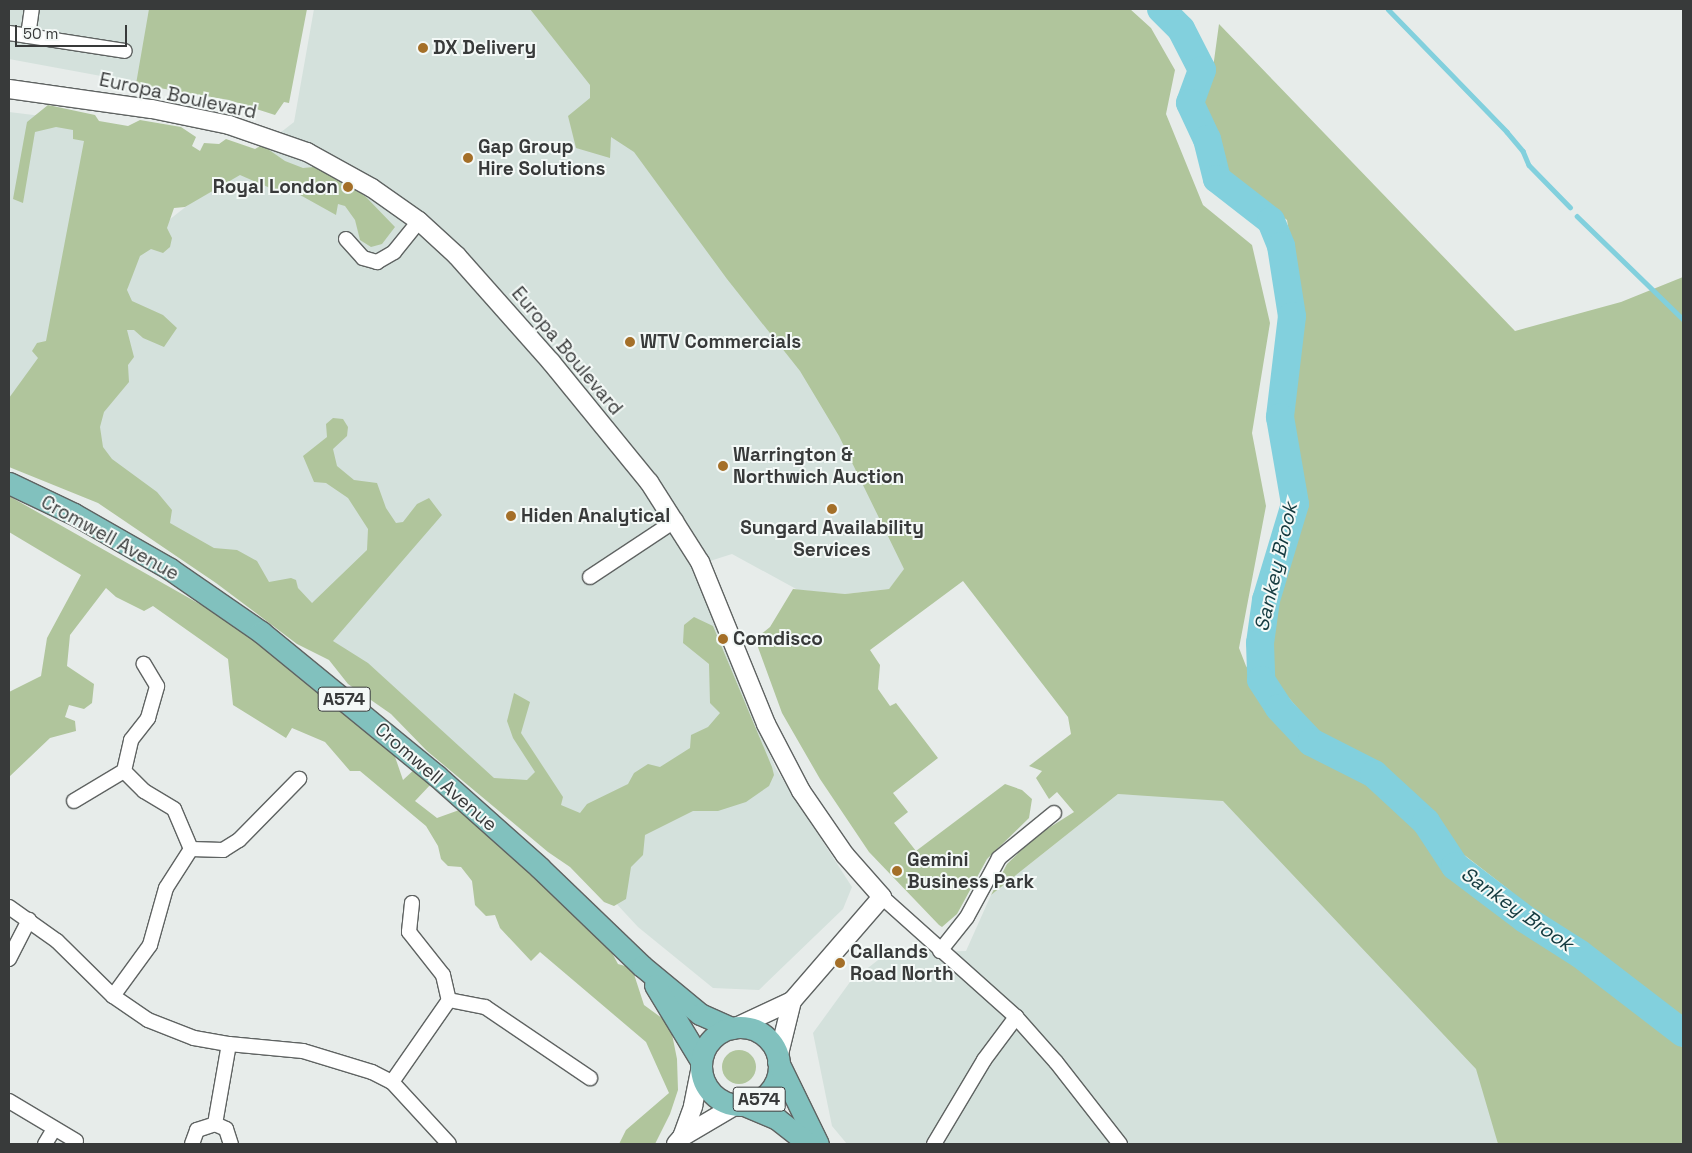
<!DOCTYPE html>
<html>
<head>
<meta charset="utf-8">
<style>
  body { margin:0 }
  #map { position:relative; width:1692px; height:1153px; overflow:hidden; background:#e7ecea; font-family:"Space Grotesk",sans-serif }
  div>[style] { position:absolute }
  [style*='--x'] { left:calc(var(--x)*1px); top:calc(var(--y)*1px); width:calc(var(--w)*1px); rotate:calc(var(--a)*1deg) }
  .built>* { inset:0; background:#d4e1dc }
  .green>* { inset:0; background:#b0c59c }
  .round { border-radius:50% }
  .stream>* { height:4.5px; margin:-2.25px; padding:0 2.25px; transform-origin:2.25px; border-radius:2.25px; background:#82d0dd }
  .river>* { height:28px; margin:-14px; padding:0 14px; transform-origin:14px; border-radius:14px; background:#82d0dd }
  .roads { filter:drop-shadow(1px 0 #5f6362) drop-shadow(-1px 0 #5f6362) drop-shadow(0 1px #5f6362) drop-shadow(0 -1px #5f6362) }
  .minor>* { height:14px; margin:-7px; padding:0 7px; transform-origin:7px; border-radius:7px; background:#fff }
  .tertiary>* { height:18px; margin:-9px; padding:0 9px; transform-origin:9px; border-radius:9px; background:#fff }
  .primary>* { height:21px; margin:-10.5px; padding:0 10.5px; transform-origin:10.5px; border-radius:10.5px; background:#81c1be }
  .primary>.ring { margin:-10.5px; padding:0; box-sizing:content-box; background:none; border:21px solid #81c1be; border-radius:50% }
  .dots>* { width:14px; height:14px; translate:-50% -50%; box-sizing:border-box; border:2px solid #f4f9f7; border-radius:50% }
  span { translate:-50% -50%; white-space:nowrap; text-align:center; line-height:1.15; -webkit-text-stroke:4px #f4f9f7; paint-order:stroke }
  .shield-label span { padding:1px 4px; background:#f4f9f7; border:1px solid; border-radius:4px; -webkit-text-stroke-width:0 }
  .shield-label { font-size:18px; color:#383a3a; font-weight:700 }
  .poi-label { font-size:19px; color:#383a3a; font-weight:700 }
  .left { translate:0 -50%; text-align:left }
  .right { translate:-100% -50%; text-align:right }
  .street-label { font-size:19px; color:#383a3a }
  .water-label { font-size:20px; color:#143a3f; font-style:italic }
  .frame { position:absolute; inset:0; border:10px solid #383a3a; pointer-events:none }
  .scale { position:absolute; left:15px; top:25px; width:112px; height:22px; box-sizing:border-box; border:2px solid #383a3a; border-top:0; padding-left:6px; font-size:15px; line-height:18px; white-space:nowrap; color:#383a3a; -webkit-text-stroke:4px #f4f9f7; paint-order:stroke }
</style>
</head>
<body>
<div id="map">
  <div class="built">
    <div style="clip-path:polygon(9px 9px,151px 9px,139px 83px,9px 59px)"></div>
    <div style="clip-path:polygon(314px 9px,545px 9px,828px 391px,922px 547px,889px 589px,845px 594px,798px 590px,732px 554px,691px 567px,776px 769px,852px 887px,843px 909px,759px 990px,713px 988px,638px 927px,561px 844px,304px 619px,158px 526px,90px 461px,137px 245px,294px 122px)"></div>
    <div style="clip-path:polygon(9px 112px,99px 123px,51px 368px,9px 427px)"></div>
    <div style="clip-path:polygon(1118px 794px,1224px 798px,1479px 1066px,1498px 1144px,847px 1144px,832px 1126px,813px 1033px,850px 982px,887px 953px,966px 951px,991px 895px)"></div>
  </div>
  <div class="green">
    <div style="clip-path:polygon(149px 9px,307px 9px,289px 103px,284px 102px,275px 115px,229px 100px,136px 84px)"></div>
    <div style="clip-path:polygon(evenodd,530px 9px,1130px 9px,1151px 28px,1175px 70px,1166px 114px,1203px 205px,1252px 245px,1270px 323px,1252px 433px,1266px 506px,1239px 648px,1246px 666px,1276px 709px,1330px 757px,1370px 784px,1393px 775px,1382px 765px,1319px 733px,1270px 676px,1279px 589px,1304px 505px,1290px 412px,1303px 315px,1287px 220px,1228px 173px,1203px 99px,1213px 68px,1219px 24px,1515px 331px,1621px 302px,1683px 277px,1683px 1024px,1586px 949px,1683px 1048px,1683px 1144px,1498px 1144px,1476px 1069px,1223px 801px,1118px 794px,991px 895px,1007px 864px,1036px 836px,1074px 812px,1057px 792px,1049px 799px,1036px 778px,1042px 771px,1029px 766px,1071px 734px,1068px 717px,963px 581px,870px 650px,880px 665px,878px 689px,890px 706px,896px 703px,938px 758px,893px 793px,908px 812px,894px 823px,916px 851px,1005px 784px,1022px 790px,1032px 799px,1029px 818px,987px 859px,957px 914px,942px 927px,939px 925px,869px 852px,820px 779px,782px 713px,755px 639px,770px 627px,793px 589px,845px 594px,889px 589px,904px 569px,839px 436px,800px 371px,727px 279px,634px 152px,611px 137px,610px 158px,576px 148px,568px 116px,590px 98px,590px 85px,530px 9px,1422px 800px,1463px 854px,1512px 892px,1462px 860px,1438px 828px,1423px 834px,1414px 821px,1422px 800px)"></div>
    <div style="clip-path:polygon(48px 105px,95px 115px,99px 121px,128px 126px,140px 120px,181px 127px,196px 137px,192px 146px,200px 151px,204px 143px,219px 144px,226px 139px,255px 149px,262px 145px,285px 161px,303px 168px,314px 167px,345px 182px,366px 197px,395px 227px,382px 244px,371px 247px,360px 240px,355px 220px,345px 206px,338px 204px,336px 215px,284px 186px,277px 191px,240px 175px,185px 207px,174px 208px,167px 228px,172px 238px,170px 247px,163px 253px,151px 249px,140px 256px,127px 290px,132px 301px,163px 315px,177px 328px,164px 347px,143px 338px,134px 330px,127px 330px,134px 357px,128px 365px,129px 382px,104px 412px,100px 427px,103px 447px,112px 459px,157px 492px,172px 510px,170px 523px,214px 548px,237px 550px,257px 561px,269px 582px,291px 578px,296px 580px,298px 588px,312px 603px,367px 550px,368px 529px,348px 498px,326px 483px,314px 482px,303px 456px,327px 437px,326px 424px,333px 418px,343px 419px,348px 427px,347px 436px,333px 449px,337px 466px,354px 480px,377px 483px,386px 508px,396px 523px,403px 522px,417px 504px,429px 498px,442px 515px,333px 641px,368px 663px,494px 778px,527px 780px,535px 772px,513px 738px,507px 721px,514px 693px,530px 702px,521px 733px,563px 797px,561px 805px,580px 813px,587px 804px,628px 784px,634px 773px,648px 764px,660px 767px,690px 748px,691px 735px,708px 727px,720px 713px,710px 703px,709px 664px,683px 643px,684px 625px,694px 617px,713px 626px,772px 767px,774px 775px,769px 786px,746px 802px,718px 811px,693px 811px,645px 835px,643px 855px,631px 867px,626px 899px,614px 906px,604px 902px,570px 867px,548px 852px,427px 751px,391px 714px,348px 684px,329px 660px,297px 644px,216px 583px,98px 503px,9px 467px,9px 398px,38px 358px,32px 351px,37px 343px,46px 341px,84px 141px,73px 139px,73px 130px,56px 127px,35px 132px,23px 203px,13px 199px,27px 122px)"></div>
    <div style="clip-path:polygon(9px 496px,219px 615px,365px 724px,392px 748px,403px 780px,417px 767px,431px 784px,415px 801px,437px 818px,462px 809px,604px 938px,618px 964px,632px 968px,644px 1005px,670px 1024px,677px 1059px,678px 1090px,670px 1114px,655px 1144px,619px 1144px,626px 1130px,669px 1093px,646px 1042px,540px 952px,531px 961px,500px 928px,495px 915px,486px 916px,475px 905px,472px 881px,461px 867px,448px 866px,441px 859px,438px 846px,426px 826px,360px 771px,350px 771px,325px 742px,292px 728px,286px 738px,233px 705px,228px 659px,153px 606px,144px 611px,116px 597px,106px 588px,70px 635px,67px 666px,94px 684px,92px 703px,84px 709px,69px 705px,65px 717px,75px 721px,76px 731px,50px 738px,9px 777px,9px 692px,41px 676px,47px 638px,81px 575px,9px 532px)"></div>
    <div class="round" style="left:722px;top:1050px;width:34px;height:34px"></div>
  </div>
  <div class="stream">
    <div style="--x:1388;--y:9;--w:171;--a:45.9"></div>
    <div style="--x:1507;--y:132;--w:25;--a:50"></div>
    <div style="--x:1523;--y:151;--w:15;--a:67"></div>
    <div style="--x:1529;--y:165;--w:59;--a:45.7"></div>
    <div style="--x:1577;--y:216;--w:148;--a:44.2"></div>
  </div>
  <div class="river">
    <div style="--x:1161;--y:9;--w:28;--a:45"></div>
    <div style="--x:1181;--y:29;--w:46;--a:62.9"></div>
    <div style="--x:1202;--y:70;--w:35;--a:110"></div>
    <div style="--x:1190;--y:103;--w:40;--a:65"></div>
    <div style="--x:1207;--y:139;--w:41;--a:76"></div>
    <div style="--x:1217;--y:179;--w:68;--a:37.9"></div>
    <div style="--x:1271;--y:221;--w:27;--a:68"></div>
    <div style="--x:1281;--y:246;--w:71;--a:81.1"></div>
    <div style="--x:1292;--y:316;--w:102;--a:96.8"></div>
    <div style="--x:1280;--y:417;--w:88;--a:80.2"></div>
    <div style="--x:1295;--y:504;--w:100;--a:106.8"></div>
    <div style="--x:1266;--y:600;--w:43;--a:97.9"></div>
    <div style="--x:1260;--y:643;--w:37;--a:88"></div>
    <div style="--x:1261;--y:680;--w:33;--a:57"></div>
    <div style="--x:1279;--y:708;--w:47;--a:46.7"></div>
    <div style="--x:1311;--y:742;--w:71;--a:26.9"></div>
    <div style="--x:1374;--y:774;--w:71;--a:42.7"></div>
    <div style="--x:1426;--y:822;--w:53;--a:56.6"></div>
    <div style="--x:1455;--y:866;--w:88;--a:37.1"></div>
    <div style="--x:1525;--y:919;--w:65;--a:32.5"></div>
    <div style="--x:1580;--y:954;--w:130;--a:37.5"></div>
  </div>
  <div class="roads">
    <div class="minor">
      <div style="--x:9;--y:33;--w:117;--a:8.8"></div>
      <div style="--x:28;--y:36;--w:27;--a:-82"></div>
      <div style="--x:346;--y:239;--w:25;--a:48"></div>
      <div style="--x:363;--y:258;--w:15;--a:16"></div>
      <div style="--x:377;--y:262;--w:20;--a:-30"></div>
      <div style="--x:394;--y:252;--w:40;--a:-51"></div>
      <div style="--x:590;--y:577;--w:103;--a:-33.5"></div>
      <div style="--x:74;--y:801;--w:58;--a:-31"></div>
      <div style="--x:191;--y:849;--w:32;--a:2"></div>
      <div style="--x:223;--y:850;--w:19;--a:-32"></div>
      <div style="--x:239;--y:840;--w:86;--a:-45.5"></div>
      <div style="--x:882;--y:897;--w:180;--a:41.8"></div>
      <div style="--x:1016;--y:1017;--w:60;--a:48.4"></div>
      <div style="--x:1056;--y:1062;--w:104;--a:52"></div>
      <div style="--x:412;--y:903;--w:29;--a:96"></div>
      <div style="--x:409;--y:932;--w:55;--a:51.7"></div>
      <div style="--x:443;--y:975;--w:26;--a:77"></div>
      <div style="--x:449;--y:1000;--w:37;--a:11"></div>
      <div style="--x:485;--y:1007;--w:127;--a:34.1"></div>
      <div style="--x:9;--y:907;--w:59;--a:35.3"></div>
      <div style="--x:57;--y:941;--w:78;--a:44.5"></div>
      <div style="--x:113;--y:996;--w:42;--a:34.4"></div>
      <div style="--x:148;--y:1020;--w:49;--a:21.4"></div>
      <div style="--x:194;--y:1038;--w:36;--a:10"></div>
      <div style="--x:229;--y:1044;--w:74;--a:5.4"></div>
      <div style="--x:303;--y:1051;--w:72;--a:16.9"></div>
      <div style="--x:372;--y:1072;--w:22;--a:27"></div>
      <div style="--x:392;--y:1082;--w:84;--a:47.4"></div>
      <div style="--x:940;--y:951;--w:43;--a:-51.5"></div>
      <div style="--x:967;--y:917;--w:67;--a:-61.5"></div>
      <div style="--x:999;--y:858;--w:71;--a:-39.3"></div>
      <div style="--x:9;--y:959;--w:44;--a:-62.9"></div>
      <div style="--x:113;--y:996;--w:63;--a:-54"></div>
      <div style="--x:150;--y:945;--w:59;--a:-74.3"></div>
      <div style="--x:166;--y:888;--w:46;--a:-57.3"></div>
      <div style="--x:191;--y:849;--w:43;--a:-113"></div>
      <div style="--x:174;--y:809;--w:35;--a:-149"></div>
      <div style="--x:144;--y:791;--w:28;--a:-135"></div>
      <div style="--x:124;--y:771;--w:32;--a:-77"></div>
      <div style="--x:131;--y:740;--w:28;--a:-52"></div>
      <div style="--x:148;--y:718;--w:33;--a:-74"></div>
      <div style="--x:157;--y:686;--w:26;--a:-121"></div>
      <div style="--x:392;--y:1082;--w:100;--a:-55.2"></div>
      <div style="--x:9;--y:1101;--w:78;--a:30.8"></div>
      <div style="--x:215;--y:1124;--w:81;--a:-80.1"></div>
      <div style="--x:45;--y:1144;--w:17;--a:-59"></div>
      <div style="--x:192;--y:1144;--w:15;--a:-70"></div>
      <div style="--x:197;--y:1130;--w:19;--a:-18"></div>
      <div style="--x:215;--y:1124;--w:12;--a:24"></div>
      <div style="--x:226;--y:1129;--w:16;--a:72"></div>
      <div style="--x:934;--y:1144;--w:98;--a:-59.2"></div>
      <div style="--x:984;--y:1060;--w:54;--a:-53.3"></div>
    </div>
    <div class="tertiary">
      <div style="--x:9;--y:89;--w:144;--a:8"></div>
      <div style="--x:152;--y:109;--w:79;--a:11.7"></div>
      <div style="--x:229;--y:125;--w:83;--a:19.1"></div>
      <div style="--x:307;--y:152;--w:74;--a:29"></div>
      <div style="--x:372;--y:188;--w:57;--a:35.1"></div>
      <div style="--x:419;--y:221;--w:52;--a:42.6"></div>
      <div style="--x:457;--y:256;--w:142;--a:48.4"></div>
      <div style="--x:551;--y:362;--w:155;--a:50.8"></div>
      <div style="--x:649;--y:482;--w:95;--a:57.5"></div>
      <div style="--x:700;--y:562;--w:175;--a:67.8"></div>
      <div style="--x:766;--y:724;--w:76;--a:62.4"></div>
      <div style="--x:801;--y:791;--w:78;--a:55.5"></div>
      <div style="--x:845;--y:855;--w:56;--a:48.6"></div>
      <div style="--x:882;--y:897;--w:138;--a:130.9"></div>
      <div style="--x:792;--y:1001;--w:62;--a:155.1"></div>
      <div style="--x:778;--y:1058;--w:59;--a:-76.2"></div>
      <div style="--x:682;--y:1137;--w:33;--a:-70"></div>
      <div style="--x:693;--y:1106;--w:41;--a:-78.7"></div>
      <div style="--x:676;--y:1144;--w:9;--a:-49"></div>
      <div style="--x:682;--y:1137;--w:65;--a:-30.5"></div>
    </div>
    <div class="primary">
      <div style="--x:9;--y:483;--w:72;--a:25.5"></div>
      <div style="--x:74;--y:514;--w:111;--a:29.8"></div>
      <div style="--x:170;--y:569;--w:111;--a:34.7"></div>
      <div style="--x:261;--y:632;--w:227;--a:39.3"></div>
      <div style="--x:437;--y:776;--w:137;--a:41.7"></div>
      <div style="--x:539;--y:867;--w:143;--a:43.9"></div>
      <div style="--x:642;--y:966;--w:75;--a:39.6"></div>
      <div style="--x:700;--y:1014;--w:35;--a:24"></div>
      <div style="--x:655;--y:985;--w:89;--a:58.8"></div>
      <div class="ring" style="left:701px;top:1027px;width:57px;height:57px"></div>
      <div style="--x:778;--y:1062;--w:91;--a:64"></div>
      <div style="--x:742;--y:1104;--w:38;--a:23"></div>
      <div style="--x:777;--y:1119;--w:41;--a:38"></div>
    </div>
  </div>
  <div class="dots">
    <div style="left:423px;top:48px;background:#a46f28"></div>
    <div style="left:468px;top:158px;background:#a46f28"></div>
    <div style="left:348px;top:187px;background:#a46f28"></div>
    <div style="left:630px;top:342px;background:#a46f28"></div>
    <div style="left:723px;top:466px;background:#a46f28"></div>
    <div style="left:832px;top:509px;background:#a46f28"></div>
    <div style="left:511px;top:516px;background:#a46f28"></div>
    <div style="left:723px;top:639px;background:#a46f28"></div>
    <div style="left:897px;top:871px;background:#a46f28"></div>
    <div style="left:840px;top:963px;background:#a46f28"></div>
  </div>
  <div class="shield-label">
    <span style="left:344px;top:699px">A574</span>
    <span style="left:759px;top:1099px">A574</span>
  </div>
  <div class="poi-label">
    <span class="left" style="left:433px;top:48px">DX Delivery</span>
    <span class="left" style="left:478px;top:158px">Gap Group<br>Hire Solutions</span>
    <span class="right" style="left:338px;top:187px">Royal London</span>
    <span class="left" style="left:640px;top:342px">WTV Commercials</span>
    <span class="left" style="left:733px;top:466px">Warrington &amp;<br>Northwich Auction</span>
    <span class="left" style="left:521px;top:516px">Hiden Analytical</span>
    <span style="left:832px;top:539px">Sungard Availability<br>Services</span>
    <span class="left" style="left:733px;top:639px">Comdisco</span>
    <span class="left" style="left:907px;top:871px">Gemini<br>Business Park</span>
    <span class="left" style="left:850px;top:963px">Callands<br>Road North</span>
  </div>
  <div class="street-label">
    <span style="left:178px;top:96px;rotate:12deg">Europa Boulevard</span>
    <span style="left:567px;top:351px;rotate:50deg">Europa Boulevard</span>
    <span style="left:110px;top:538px;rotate:29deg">Cromwell Avenue</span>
    <span style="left:436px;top:777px;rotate:41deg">Cromwell Avenue</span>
  </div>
  <div class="water-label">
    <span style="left:1276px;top:567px;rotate:-77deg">Sankey Brook</span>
    <span style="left:1517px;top:909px;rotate:35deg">Sankey Brook</span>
  </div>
  <div class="frame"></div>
  <div class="scale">50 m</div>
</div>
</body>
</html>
